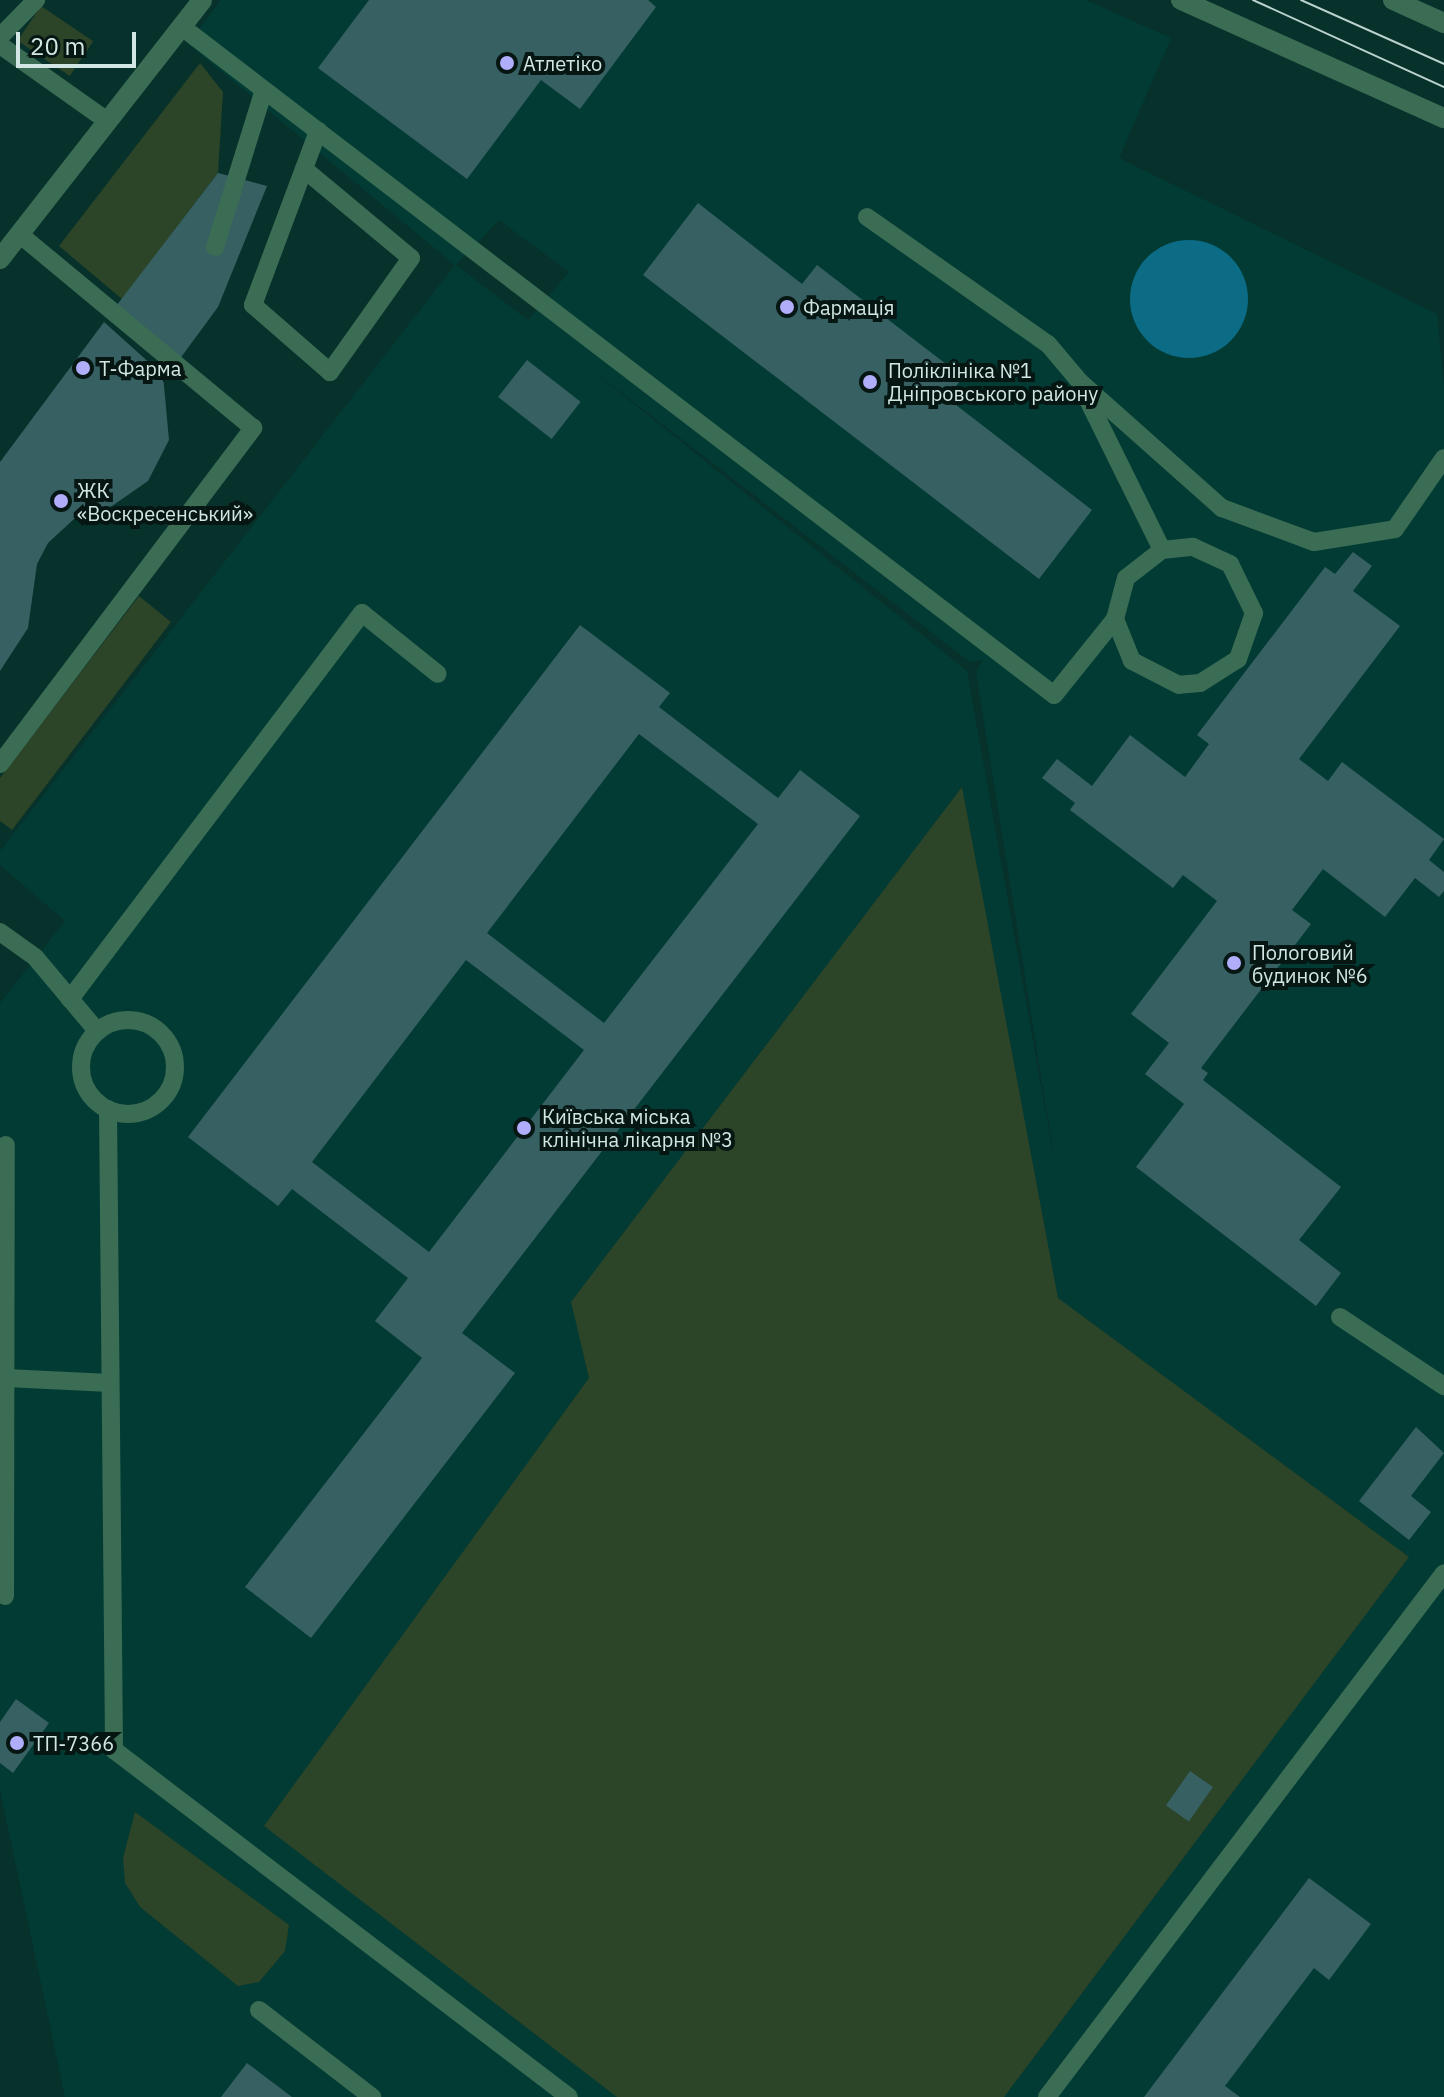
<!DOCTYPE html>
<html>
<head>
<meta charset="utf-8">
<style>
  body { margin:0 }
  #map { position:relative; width:1444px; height:2097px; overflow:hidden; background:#07312b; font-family:"IBM Plex Sans",sans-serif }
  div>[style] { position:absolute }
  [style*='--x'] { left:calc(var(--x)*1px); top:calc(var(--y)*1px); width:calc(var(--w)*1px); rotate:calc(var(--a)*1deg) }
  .built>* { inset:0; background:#023b34 }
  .green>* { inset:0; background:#2c4427; transform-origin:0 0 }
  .water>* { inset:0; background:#0c6b85 }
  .round { border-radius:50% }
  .building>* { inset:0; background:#376063; transform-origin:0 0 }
  .service>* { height:18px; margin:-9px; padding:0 9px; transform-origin:9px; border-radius:9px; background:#3b6c54 }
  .service>.ring { margin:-9px; padding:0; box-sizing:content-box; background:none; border:18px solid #3b6c54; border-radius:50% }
  .minor>* { height:20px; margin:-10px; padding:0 10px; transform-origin:10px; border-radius:10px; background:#3b6c54 }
  .tertiary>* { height:20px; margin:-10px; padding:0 10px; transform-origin:10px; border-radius:10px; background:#3b6c54 }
  .tram>* { height:2px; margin:-1px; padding:0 1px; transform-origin:1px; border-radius:1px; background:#bbd3ce }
  .dots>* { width:22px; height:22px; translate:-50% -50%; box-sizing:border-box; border:4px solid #061613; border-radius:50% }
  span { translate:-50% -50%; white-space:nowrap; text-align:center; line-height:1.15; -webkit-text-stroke:8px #061613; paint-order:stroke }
  .poi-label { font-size:20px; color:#d2e7e3 }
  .left { translate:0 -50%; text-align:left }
  .scale { position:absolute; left:16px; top:32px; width:120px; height:36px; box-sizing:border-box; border:4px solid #d2e7e3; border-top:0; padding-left:10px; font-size:24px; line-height:28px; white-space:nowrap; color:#d2e7e3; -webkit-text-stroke:6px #061613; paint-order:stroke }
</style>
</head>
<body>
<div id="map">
  <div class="built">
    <div style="clip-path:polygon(evenodd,221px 0,1086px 0,1171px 38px,1119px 158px,1437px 314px,1444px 386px,1444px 2097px,65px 2097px,0 1790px,0 1003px,65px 921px,0 865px,0 851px,455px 265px,188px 44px,221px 0,499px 220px,569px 272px,528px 320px,456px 265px,499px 220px,221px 0,583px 363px,970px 662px,983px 660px,976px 672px,1057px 1175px,967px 671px,583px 363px)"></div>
  </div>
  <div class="green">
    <div style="left:41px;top:6px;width:63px;height:42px;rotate:34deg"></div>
    <div style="clip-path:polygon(200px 63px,223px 92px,218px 173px,122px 299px,59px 246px)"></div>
    <div style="clip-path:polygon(139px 596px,171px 622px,12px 830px,0 821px,0 778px)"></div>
    <div style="clip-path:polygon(962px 787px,1058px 1298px,1409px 1557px,1004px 2097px,617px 2097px,264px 1826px,589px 1378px,571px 1302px)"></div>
    <div style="clip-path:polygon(135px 1812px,289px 1925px,285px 1951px,259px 1982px,238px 1986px,140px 1907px,125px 1883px,123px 1858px)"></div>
  </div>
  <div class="water">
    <div class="round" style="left:1130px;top:240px;width:118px;height:118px"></div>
  </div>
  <div class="building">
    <div style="clip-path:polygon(369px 0,648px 0,656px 7px,580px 109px,541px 80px,467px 179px,318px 68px)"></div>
    <div style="clip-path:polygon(218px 173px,267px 186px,218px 307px,179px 360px,113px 310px)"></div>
    <div style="clip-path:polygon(698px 203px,802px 284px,817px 265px,963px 377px,947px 398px,1092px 510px,1039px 579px,643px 275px)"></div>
    <div style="clip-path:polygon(104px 322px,163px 375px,169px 440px,148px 481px,112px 506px,74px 519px,48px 543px,37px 564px,28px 628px,0 671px,0 462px)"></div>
    <div style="left:527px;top:360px;width:68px;height:47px;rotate:38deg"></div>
    <div style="clip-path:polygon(1353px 552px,1372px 566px,1353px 591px,1400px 626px,1299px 759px,1328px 781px,1342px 762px,1444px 839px,1429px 860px,1444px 872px,1444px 891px,1439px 897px,1415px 878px,1385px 917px,1323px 869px,1292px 910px,1311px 924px,1201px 1068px,1208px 1073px,1203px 1080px,1341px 1187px,1299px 1240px,1341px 1273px,1316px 1306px,1136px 1167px,1184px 1104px,1145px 1074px,1169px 1043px,1131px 1014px,1217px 901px,1183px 875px,1173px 888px,1070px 810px,1075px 803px,1042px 778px,1057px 759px,1092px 786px,1130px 735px,1185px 777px,1209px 744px,1197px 735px,1325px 567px,1335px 574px)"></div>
    <div style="clip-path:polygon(evenodd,580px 625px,670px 693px,659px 707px,778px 798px,800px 770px,860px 816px,462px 1333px,515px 1373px,311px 1638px,245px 1587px,422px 1358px,375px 1321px,408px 1278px,292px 1189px,278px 1206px,188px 1137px,580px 625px,639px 734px,758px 824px,604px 1023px,487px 933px,639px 734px,580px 625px,466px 960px,584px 1050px,429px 1252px,312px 1162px,466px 960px)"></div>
    <div style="clip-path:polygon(1416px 1427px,1444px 1453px,1411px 1496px,1431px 1512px,1409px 1540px,1359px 1501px)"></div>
    <div style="clip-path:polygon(16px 1699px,49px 1723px,13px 1773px,0 1763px,0 1722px)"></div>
    <div style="left:1190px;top:1771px;width:28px;height:42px;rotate:35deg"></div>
    <div style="clip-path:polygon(1309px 1878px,1371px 1924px,1329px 1980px,1314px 1968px,1225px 2086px,1240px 2097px,1144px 2097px)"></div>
    <div style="clip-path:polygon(247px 2063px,292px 2097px,221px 2097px)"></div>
  </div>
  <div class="service">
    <div style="--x:182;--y:27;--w:1098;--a:37.45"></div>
    <div style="--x:1054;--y:695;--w:97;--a:-51.2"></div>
    <div style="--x:1115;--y:619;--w:42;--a:-75"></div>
    <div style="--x:1126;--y:578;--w:46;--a:-37.9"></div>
    <div style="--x:1162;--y:550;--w:31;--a:-6"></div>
    <div style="--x:1193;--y:547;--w:41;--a:24.7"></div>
    <div style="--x:1230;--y:564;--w:55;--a:63.9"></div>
    <div style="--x:1254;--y:613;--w:49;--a:109.2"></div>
    <div style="--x:1238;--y:659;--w:45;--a:147.7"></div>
    <div style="--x:1200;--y:683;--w:21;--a:175"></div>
    <div style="--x:1179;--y:685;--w:53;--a:-152.9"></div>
    <div style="--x:1132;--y:661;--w:45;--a:-112"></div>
    <div style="--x:0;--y:37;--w:52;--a:-45.8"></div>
    <div style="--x:0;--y:45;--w:130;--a:35.3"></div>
    <div style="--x:304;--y:169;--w:139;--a:39.8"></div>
    <div style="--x:411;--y:258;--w:140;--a:125.4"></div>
    <div style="--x:330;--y:372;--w:102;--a:-139"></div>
    <div style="--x:253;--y:305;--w:186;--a:-69.5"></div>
    <div style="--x:867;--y:217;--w:221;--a:35.1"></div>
    <div style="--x:1048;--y:344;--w:50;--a:49.9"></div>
    <div style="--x:1080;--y:382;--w:190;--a:41.6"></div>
    <div style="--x:1222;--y:508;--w:98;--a:20.3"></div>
    <div style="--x:1314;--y:542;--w:82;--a:-9.1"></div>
    <div style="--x:1395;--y:529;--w:86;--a:-55.4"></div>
    <div style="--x:215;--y:247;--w:164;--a:-72.7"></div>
    <div style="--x:1084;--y:392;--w:176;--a:63.7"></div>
    <div style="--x:0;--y:764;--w:421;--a:-53"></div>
    <div style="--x:253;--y:428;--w:304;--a:-140.3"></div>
    <div style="--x:0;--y:932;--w:43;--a:35.5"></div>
    <div style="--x:35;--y:957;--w:97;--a:50"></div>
    <div style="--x:70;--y:999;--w:484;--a:-52.9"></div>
    <div style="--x:362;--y:613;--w:97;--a:38.8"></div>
    <div class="ring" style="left:81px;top:1020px;width:76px;height:76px"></div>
    <div style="--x:108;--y:1109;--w:641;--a:89.46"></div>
    <div style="--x:114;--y:1750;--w:572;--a:37.33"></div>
    <div style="--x:1340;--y:1317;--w:125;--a:33.6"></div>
    <div style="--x:6;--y:1378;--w:104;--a:2.8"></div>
    <div style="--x:5;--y:1596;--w:451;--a:-89.9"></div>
    <div style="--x:259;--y:2010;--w:143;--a:37.6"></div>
    <div style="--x:1047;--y:2097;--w:657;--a:-52.85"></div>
  </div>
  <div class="minor">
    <div style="--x:0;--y:259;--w:328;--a:-52"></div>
  </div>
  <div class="tertiary">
    <div style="--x:1181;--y:0;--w:288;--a:24.2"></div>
    <div style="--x:1393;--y:0;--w:56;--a:24.3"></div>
  </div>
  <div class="tram">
    <div style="--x:1253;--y:0;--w:210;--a:24.5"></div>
    <div style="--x:1301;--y:0;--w:157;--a:24.1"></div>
  </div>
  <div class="dots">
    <div style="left:507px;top:63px;background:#b0aefa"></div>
    <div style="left:787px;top:307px;background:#b0aefa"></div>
    <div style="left:83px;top:368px;background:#b0aefa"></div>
    <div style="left:870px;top:382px;background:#b0aefa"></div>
    <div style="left:61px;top:501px;background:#b0aefa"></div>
    <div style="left:1234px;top:963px;background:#b0aefa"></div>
    <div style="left:524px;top:1128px;background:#b0aefa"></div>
    <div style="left:17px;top:1743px;background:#b0aefa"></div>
  </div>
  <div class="poi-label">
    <span class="left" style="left:523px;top:63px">Атлетіко</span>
    <span class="left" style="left:803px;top:307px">Фармація</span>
    <span class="left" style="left:99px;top:368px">Т-Фарма</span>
    <span class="left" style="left:888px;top:382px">Поліклініка №1<br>Дніпровського району</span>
    <span class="left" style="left:77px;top:502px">ЖК<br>«Воскресенський»</span>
    <span class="left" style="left:1252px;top:964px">Пологовий<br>будинок №6</span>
    <span class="left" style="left:542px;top:1128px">Київська міська<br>клінічна лікарня №3</span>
    <span class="left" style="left:33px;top:1743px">ТП-7366</span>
  </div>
  <div class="scale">20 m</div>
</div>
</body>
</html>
